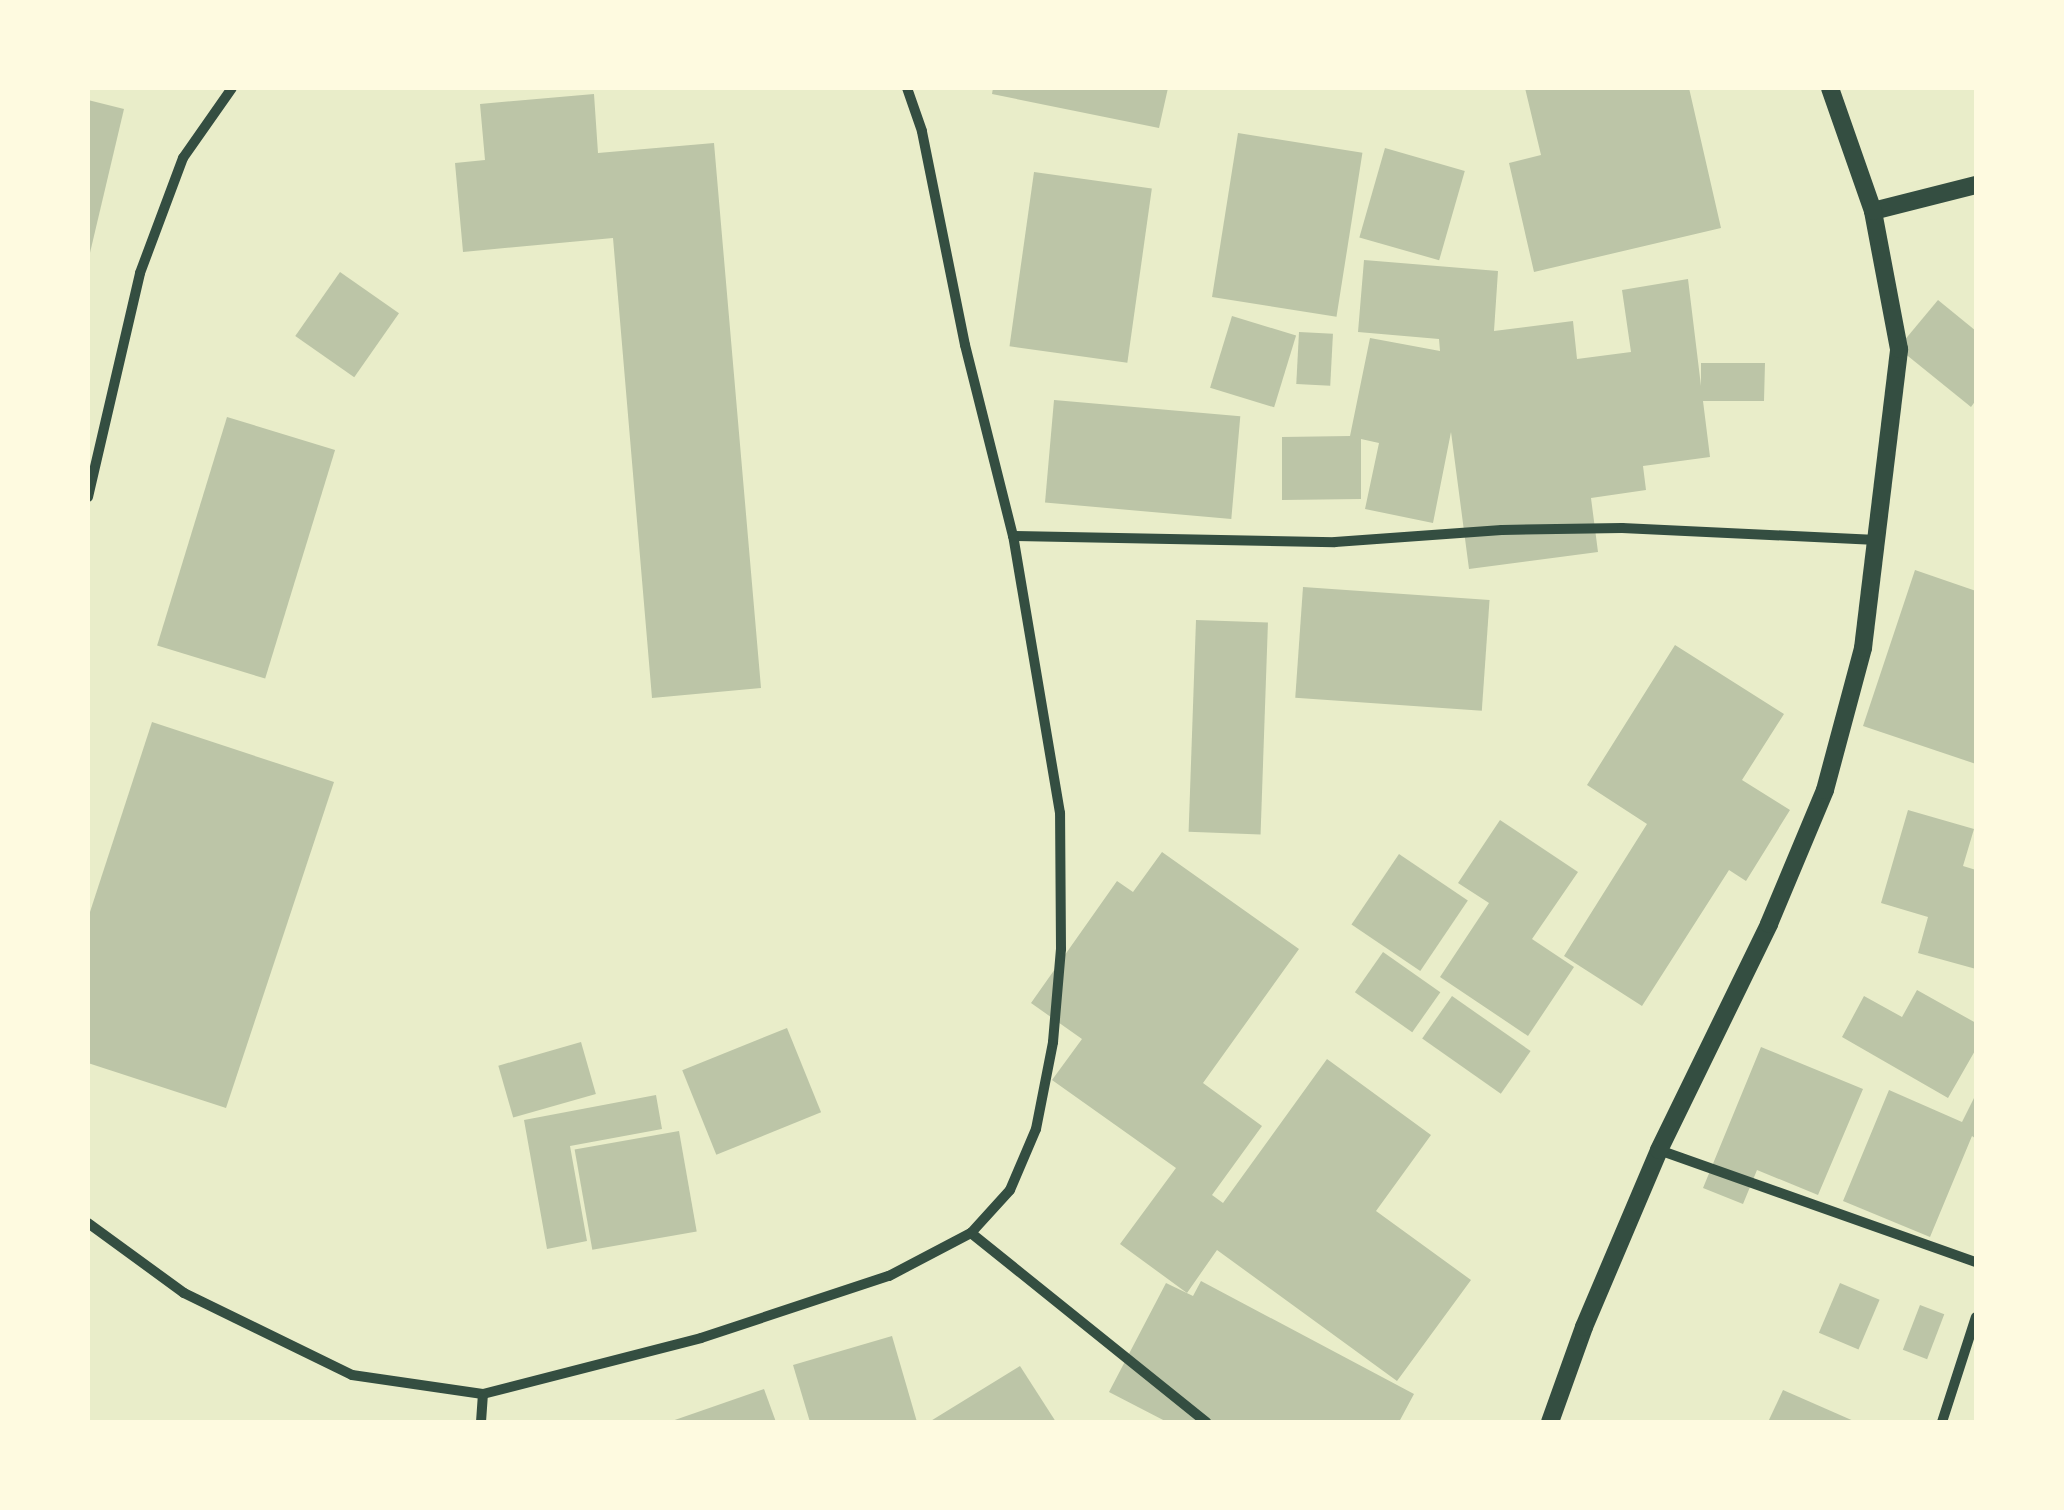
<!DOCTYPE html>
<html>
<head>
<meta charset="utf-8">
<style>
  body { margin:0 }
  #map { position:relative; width:2064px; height:1510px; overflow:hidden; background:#e9edc9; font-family:Rubik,sans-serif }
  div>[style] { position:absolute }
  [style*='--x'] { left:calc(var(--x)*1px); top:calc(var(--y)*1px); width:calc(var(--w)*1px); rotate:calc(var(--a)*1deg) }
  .building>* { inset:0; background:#bcc5a7; transform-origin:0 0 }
  .minor>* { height:10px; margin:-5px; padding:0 5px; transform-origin:5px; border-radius:5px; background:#344e41 }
  .tertiary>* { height:18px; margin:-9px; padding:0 9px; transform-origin:9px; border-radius:9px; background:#344e41 }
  span { translate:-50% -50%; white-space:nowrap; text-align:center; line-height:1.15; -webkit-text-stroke:8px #fefae0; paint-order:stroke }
  .frame { position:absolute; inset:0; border:90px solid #fefae0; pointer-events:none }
</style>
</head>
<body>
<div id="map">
  <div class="building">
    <div style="clip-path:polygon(993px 88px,1168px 88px,1159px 128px,992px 94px)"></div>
    <div style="clip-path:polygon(1525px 88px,1689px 88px,1721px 228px,1534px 272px,1509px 163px,1541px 155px)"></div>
    <div style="clip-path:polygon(594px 94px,598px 153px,714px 143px,761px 688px,652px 698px,613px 238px,463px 252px,455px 163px,485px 160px,480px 104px)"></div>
    <div style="clip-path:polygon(88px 100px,124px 109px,89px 257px,88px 257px)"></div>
    <div style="left:1238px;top:133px;width:126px;height:166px;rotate:9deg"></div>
    <div style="left:1385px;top:148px;width:83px;height:93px;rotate:16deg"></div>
    <div style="left:1034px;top:172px;width:119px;height:176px;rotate:8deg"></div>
    <div style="clip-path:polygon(1364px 260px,1498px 271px,1494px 331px,1573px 321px,1577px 359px,1631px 352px,1622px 290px,1688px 279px,1701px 386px,1701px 363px,1765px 363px,1764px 401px,1703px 401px,1710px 457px,1643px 466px,1646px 490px,1591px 498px,1598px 552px,1469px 569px,1451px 432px,1433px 523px,1365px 509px,1379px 443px,1361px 439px,1361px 499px,1282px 500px,1282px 437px,1350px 436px,1370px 338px,1440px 351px,1439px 339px,1358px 332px)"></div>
    <div style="left:340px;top:272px;width:72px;height:78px;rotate:35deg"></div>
    <div style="clip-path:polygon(1938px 300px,1976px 331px,1976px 400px,1971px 407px,1898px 348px)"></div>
    <div style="left:1232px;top:316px;width:67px;height:75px;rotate:17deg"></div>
    <div style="left:1299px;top:332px;width:34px;height:52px;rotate:3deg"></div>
    <div style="left:1054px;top:400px;width:187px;height:103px;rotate:5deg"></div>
    <div style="left:227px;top:417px;width:113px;height:239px;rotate:17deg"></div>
    <div style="clip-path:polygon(1915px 570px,1976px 591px,1976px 764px,1863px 726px)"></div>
    <div style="left:1303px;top:587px;width:187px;height:111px;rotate:4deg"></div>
    <div style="left:1196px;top:620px;width:72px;height:212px;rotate:2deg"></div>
    <div style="clip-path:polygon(1675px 645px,1784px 714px,1742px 780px,1790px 810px,1746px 881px,1729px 870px,1642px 1006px,1564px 956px,1647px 824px,1587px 785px)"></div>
    <div style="clip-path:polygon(152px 722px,334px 782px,226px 1108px,88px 1063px,88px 918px)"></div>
    <div style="clip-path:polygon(1908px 810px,1974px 829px,1963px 866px,1976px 870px,1976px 969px,1918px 953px,1928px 917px,1881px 903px)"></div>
    <div style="clip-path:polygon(1500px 820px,1578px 872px,1532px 939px,1574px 967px,1528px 1036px,1440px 977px,1489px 903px,1458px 883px)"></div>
    <div style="clip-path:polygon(1162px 852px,1299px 949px,1203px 1083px,1262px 1126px,1212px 1195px,1223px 1203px,1327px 1059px,1431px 1135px,1376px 1211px,1471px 1280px,1397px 1381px,1217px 1250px,1187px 1293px,1120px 1244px,1176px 1168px,1052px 1080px,1082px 1039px,1031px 1003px,1117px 881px,1133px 892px)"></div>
    <div style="left:1399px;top:854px;width:83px;height:85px;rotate:34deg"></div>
    <div style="left:1383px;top:952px;width:70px;height:49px;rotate:35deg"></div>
    <div style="clip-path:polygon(1917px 990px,1976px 1023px,1976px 1049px,1948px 1098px,1842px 1037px,1864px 996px,1902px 1017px)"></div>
    <div style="left:1452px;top:996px;width:96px;height:52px;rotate:35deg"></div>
    <div style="left:787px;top:1028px;width:91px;height:113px;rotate:68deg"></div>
    <div style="left:581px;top:1042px;width:54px;height:86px;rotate:74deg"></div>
    <div style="clip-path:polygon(1761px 1047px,1863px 1089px,1818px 1195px,1757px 1170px,1743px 1204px,1703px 1188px)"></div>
    <div style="clip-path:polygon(1889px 1090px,1962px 1122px,1976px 1094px,1976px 1139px,1972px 1136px,1930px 1237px,1843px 1201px)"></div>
    <div style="clip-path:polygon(656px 1095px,662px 1129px,570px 1146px,587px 1241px,547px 1249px,524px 1120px)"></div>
    <div style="left:679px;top:1131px;width:102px;height:106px;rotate:80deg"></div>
    <div style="clip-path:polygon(1201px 1281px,1414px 1394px,1399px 1422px,1167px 1422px,1109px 1392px,1166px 1283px,1193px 1296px)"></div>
    <div style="left:1840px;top:1283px;width:43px;height:54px;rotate:23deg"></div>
    <div style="left:1920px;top:1305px;width:26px;height:48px;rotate:21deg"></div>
    <div style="clip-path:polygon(892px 1336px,917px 1422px,810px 1422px,793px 1365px)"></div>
    <div style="clip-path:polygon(1020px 1366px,1056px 1422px,929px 1422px)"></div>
    <div style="clip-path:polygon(764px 1389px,776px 1422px,669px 1422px)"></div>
    <div style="clip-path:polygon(1783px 1390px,1856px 1422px,1768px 1422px)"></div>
  </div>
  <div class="minor">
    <div style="--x:88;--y:497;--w:230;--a:-76.9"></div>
    <div style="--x:140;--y:273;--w:123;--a:-69.5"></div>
    <div style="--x:183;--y:158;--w:85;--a:-55"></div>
    <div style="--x:1013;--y:536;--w:322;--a:1.1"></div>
    <div style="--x:1335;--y:542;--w:167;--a:-4.1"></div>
    <div style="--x:1502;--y:530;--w:120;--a:-1"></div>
    <div style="--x:1622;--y:528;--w:255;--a:2.7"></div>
    <div style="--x:1659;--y:1150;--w:336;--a:19.5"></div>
    <div style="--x:88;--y:1223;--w:119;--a:36.1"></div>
    <div style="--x:184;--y:1293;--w:187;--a:26"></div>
    <div style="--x:352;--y:1375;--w:132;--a:8.3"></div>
    <div style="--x:971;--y:1233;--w:302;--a:38.8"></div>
    <div style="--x:481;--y:1422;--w:28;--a:-86"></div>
    <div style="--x:483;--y:1394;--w:225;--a:-14.4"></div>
    <div style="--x:701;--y:1338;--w:198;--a:-18.3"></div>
    <div style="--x:889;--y:1276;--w:93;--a:-27.7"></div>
    <div style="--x:971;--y:1233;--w:58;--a:-47.8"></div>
    <div style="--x:1010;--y:1190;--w:66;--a:-66.9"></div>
    <div style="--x:1036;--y:1129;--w:89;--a:-78.9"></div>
    <div style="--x:1053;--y:1042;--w:93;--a:-85.1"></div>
    <div style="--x:1061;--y:949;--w:136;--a:-90.4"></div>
    <div style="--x:1060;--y:813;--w:281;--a:-99.6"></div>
    <div style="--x:1013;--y:536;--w:197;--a:-104.1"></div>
    <div style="--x:965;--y:345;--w:218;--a:-101.4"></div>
    <div style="--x:922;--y:131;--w:46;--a:-109.2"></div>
    <div style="--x:1942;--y:1422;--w:110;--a:-72.1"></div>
  </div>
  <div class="tertiary">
    <div style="--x:1873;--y:211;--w:106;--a:-14.2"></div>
    <div style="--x:1550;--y:1422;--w:101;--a:-70.3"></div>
    <div style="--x:1584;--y:1327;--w:192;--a:-67"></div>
    <div style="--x:1659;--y:1150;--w:251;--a:-64"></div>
    <div style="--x:1769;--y:924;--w:145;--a:-67.3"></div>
    <div style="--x:1825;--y:790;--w:147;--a:-75"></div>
    <div style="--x:1863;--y:648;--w:301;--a:-83.1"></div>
    <div style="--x:1899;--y:349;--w:140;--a:-100.7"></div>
    <div style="--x:1873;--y:211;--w:130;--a:-109.3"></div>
  </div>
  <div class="frame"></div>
</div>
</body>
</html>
